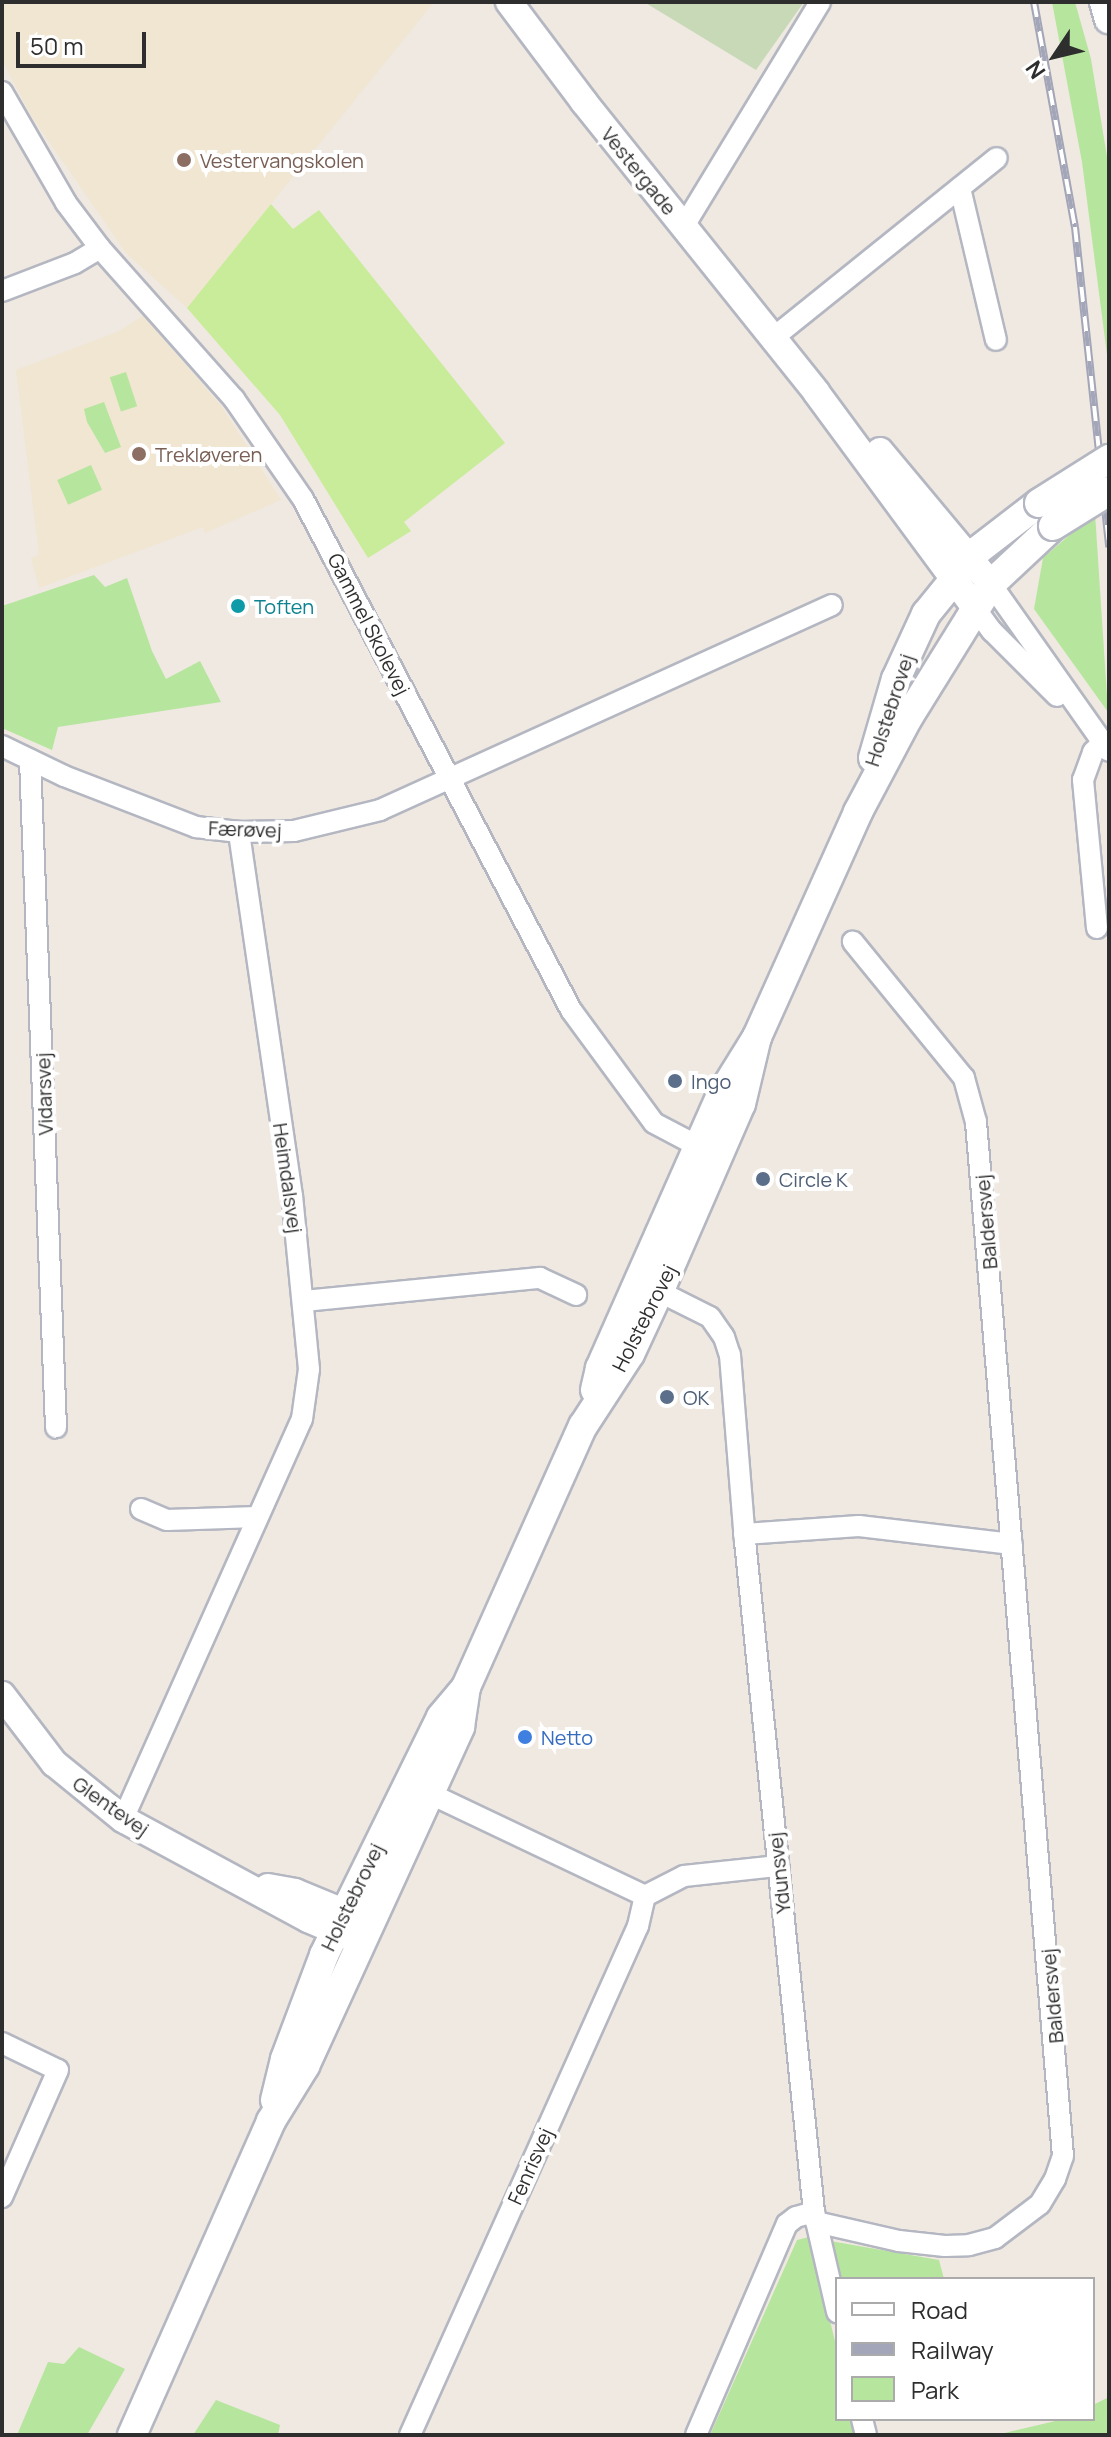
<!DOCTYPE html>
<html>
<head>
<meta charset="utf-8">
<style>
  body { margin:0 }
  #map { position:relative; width:1111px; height:2437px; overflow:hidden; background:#efe9e1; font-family:Manrope,sans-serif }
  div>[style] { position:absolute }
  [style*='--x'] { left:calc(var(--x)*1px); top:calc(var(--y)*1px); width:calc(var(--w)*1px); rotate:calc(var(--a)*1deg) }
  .education>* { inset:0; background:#f0e6d1 }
  .green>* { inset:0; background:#b6e59e; transform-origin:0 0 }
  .cemetery>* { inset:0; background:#c8d9b8 }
  .pitch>* { inset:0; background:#c9ec9a }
  .roads { filter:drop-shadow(2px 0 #b4b7c1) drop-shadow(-2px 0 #b4b7c1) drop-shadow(0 2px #b4b7c1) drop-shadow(0 -2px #b4b7c1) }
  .minor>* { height:20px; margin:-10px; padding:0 10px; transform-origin:10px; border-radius:10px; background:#fff }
  .tertiary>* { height:26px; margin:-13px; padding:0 13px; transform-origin:13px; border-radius:13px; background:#fff }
  .secondary>* { height:28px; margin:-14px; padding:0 14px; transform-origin:14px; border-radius:14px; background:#fff }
  .rail>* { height:8px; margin-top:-4px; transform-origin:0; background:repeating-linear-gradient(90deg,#fff 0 15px,#a3a6b8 0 30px); box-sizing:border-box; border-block:2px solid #a3a6b8 }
  .bridges { filter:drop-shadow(2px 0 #b4b7c1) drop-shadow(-2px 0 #b4b7c1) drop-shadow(0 2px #b4b7c1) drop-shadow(0 -2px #b4b7c1) }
  .secondary-bridge>* { height:28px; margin:-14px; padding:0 14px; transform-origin:14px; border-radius:14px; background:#fff }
  .dots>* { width:22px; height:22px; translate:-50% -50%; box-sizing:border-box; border:4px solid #fff; border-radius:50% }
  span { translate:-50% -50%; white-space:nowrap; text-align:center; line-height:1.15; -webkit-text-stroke:8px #fff; paint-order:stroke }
  .education-label { font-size:20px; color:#785e54 }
  .left { translate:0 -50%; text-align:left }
  .street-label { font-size:20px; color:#2e2e2e }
  .culture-label { font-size:20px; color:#0d838f }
  .service-label { font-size:20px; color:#4e5e75 }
  .shop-label { font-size:20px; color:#366cbe }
  .frame { position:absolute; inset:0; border:4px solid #2e2e2e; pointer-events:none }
  .legend { position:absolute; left:835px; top:2277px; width:260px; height:144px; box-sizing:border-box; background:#fff; border:2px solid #ababab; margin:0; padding:10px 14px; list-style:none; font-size:24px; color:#2e2e2e }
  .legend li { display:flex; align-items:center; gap:16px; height:40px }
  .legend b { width:40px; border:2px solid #ababab }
  .north { position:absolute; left:1015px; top:16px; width:80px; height:80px; -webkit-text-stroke:6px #fff; paint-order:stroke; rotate:235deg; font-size:22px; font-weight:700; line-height:32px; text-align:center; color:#2e2e2e }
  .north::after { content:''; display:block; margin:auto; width:28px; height:36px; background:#2e2e2e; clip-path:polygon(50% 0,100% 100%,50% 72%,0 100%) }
  .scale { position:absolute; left:16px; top:32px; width:130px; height:36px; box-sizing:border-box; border:4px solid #2e2e2e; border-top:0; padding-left:10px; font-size:24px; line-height:28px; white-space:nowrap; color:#2e2e2e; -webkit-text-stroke:6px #fff; paint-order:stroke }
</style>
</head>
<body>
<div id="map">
  <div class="education">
    <div style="clip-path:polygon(2px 2px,434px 2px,187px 308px,126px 253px,32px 117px,2px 60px)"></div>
    <div style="clip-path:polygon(143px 316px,222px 407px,281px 500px,205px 533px,203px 527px,39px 588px,31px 558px,39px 555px,16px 370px,117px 332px)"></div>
  </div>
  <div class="green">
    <div style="clip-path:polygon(1052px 2px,1075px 2px,1091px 59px,1109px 169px,1109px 370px,1082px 162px)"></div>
    <div style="left:126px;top:372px;width:36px;height:17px;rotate:72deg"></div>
    <div style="clip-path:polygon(104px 402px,121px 447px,105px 453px,87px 422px,84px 409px)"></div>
    <div style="left:91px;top:465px;width:27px;height:37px;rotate:66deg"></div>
    <div style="clip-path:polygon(1095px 513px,1108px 712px,1034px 609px,1043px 558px)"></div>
    <div style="clip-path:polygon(94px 575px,105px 587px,127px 578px,152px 651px,166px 679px,200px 661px,221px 702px,58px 727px,52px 750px,2px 728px,2px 606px)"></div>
    <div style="clip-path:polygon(809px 2237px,837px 2349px,837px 2419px,854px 2419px,859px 2435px,710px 2435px,797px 2240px)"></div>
    <div style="clip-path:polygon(830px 2241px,939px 2260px,944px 2279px,838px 2279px)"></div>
    <div style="clip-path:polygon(79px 2347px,125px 2369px,87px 2435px,17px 2435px,48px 2362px,64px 2364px)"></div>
    <div style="clip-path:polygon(1109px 2397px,1109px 2435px,996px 2435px,1064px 2419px,1093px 2419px,1093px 2405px)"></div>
    <div style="clip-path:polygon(216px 2400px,280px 2425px,278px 2435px,193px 2435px)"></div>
  </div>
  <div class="cemetery">
    <div style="clip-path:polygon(644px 2px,804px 2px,756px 70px)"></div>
  </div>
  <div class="pitch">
    <div style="clip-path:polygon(271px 204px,293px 229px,319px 210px,505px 443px,404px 522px,411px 531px,368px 558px,280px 415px,187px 308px)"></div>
  </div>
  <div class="roads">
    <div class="minor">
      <div style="--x:2;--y:92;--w:128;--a:60"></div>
      <div style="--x:66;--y:203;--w:56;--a:52.9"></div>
      <div style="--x:100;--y:248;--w:202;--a:48.4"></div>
      <div style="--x:234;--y:399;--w:121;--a:55.4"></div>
      <div style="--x:303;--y:499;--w:577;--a:62.32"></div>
      <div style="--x:571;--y:1010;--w:140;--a:53.7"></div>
      <div style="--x:654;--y:1123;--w:62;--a:27.8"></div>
      <div style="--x:960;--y:188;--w:156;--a:76.7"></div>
      <div style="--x:684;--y:226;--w:262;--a:-58.7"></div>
      <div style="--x:2;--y:291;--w:78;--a:-21"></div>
      <div style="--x:75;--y:263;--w:29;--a:-31"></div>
      <div style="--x:773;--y:338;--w:287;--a:-38.8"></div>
      <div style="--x:991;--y:584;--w:204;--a:54.8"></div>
      <div style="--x:975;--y:608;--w:29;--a:54"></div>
      <div style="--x:992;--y:631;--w:92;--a:45"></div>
      <div style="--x:2;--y:746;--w:69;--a:25.8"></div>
      <div style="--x:64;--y:776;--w:142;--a:21.1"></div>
      <div style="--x:196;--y:827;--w:43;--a:6.6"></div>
      <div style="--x:239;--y:832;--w:55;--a:-1"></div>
      <div style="--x:294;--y:831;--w:89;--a:-13.7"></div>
      <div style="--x:380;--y:810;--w:496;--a:-24.4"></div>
      <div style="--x:30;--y:760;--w:668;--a:87.77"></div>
      <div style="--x:1097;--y:928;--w:149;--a:-95.4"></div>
      <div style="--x:1083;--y:780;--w:30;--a:-70"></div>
      <div style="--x:1093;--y:752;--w:13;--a:-45"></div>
      <div style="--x:648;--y:1286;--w:69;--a:26.6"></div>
      <div style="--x:710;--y:1317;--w:24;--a:55"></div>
      <div style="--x:724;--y:1337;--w:19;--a:72"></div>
      <div style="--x:730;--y:1355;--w:187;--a:85.4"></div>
      <div style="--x:745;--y:1541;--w:675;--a:84.13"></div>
      <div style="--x:814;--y:2212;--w:103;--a:77"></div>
      <div style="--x:304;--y:1301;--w:237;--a:-5.6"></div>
      <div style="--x:540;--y:1278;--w:40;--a:25"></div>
      <div style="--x:141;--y:1509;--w:28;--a:23"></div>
      <div style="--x:167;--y:1520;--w:90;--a:-1.9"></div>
      <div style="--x:744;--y:1534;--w:115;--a:-4"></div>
      <div style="--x:859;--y:1526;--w:154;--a:6.7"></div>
      <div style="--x:418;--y:1788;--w:251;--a:25.4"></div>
      <div style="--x:123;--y:1819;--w:438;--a:-65.9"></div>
      <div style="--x:302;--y:1419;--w:50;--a:-82"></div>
      <div style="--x:309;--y:1369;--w:174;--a:-95.6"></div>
      <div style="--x:292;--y:1196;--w:368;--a:-98.3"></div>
      <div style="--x:645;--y:1896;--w:44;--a:-27.1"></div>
      <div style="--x:684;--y:1876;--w:95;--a:-6.1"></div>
      <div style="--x:2;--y:2043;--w:62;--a:25.7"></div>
      <div style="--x:58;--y:2070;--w:139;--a:113.8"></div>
      <div style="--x:816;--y:2222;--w:85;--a:12.9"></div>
      <div style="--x:899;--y:2241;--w:46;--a:6.2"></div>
      <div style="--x:945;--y:2246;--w:24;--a:-2"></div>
      <div style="--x:969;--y:2245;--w:27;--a:-15"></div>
      <div style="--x:995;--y:2238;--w:56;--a:-37.1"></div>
      <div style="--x:1040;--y:2204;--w:29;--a:-59"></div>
      <div style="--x:1055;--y:2179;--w:24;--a:-71"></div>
      <div style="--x:1063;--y:2156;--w:1038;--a:-94.81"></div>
      <div style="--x:976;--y:1122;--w:46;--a:-105.3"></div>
      <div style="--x:964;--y:1078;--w:176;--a:-129.2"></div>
      <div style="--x:862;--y:2419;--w:16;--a:76"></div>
      <div style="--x:410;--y:2435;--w:558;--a:-65.87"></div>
      <div style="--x:638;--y:1926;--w:31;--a:-77"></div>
      <div style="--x:696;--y:2435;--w:230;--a:-66.7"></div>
      <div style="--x:787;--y:2224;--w:11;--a:-38"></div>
      <div style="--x:796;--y:2217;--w:19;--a:-16"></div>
    </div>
    <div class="tertiary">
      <div style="--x:509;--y:2;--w:125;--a:53.1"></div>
      <div style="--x:584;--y:102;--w:371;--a:51.3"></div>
      <div style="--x:816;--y:392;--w:268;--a:53.6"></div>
      <div style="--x:880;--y:451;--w:173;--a:50.2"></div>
      <div style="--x:2;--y:1695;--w:86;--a:52.6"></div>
      <div style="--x:54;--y:1763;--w:89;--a:39.1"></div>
      <div style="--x:123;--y:1819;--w:210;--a:28.4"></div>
      <div style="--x:308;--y:1919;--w:51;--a:23.1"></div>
      <div style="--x:268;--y:1887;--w:27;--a:10"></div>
      <div style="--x:295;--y:1892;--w:74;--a:22.4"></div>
    </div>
    <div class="secondary">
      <div style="--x:1104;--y:2;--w:18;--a:74"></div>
      <div style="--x:873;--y:758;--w:82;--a:-73.8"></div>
      <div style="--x:896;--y:679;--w:72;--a:-65.2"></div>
      <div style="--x:926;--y:614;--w:82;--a:-50.9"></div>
      <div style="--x:978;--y:550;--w:77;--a:-37.6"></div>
      <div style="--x:595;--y:1390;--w:23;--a:-77"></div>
      <div style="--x:600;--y:1368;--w:299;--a:-66.1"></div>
      <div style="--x:721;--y:1095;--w:68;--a:-58.2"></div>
      <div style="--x:757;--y:1037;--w:247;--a:-65.8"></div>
      <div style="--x:858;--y:812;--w:106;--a:-62"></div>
      <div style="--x:908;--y:718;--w:158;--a:-58.2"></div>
      <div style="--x:991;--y:584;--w:85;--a:-43.1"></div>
      <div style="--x:275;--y:2100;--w:42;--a:-76.3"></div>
      <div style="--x:285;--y:2059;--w:111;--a:-69.4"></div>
      <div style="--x:324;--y:1955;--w:265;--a:-63.8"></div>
      <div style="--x:441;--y:1717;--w:39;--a:-50"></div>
      <div style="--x:132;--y:2435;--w:343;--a:-66.1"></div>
      <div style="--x:271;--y:2121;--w:65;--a:-58.3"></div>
      <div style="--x:305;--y:2066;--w:373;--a:-65.4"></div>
      <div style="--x:460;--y:1727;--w:40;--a:-81.5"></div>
      <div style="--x:466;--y:1687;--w:286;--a:-65.9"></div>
      <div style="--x:583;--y:1426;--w:86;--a:-56.9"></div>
      <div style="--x:630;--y:1354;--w:78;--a:-65.1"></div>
      <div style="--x:663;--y:1283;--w:195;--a:-66.5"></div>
      <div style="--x:741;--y:1104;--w:69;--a:-76.6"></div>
    </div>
  </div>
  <div class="rail">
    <div style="--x:1034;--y:2;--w:229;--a:79.7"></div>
    <div style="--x:1075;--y:227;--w:322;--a:83.9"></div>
  </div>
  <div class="bridges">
    <div class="secondary-bridge">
      <div style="--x:1039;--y:503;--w:83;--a:-32.2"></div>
      <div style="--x:1053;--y:526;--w:66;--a:-32"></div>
    </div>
  </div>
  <div class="dots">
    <div style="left:184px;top:160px;background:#8d6e63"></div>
    <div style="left:139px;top:454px;background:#8d6e63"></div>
    <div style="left:238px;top:606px;background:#0f9aa8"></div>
    <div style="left:675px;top:1081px;background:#5c6f8a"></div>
    <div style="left:763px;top:1179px;background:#5c6f8a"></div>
    <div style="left:667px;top:1397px;background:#5c6f8a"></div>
    <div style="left:525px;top:1737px;background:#3f7fe0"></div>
  </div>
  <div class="education-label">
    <span class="left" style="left:200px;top:160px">Vestervangskolen</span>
    <span class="left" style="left:155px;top:454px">Trekløveren</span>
  </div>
  <div class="street-label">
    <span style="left:639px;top:171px;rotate:51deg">Vestergade</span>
    <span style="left:369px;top:624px;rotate:63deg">Gammel Skolevej</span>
    <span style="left:889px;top:710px;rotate:-72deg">Holstebrovej</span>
    <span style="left:245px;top:829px;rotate:2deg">Færøvej</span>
    <span style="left:44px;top:1094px;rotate:-92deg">Vidarsvej</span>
    <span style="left:288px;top:1178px;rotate:82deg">Heimdalsvej</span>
    <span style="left:986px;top:1222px;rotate:-95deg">Baldersvej</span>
    <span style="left:644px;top:1318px;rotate:-63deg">Holstebrovej</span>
    <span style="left:111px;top:1806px;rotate:35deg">Glentevej</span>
    <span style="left:779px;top:1873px;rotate:-96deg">Ydunsvej</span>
    <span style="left:352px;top:1897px;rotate:-64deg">Holstebrovej</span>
    <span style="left:1052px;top:1996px;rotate:-95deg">Baldersvej</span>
    <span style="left:530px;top:2166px;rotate:-66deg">Fenrisvej</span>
  </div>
  <div class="culture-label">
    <span class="left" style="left:254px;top:606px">Toften</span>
  </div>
  <div class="service-label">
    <span class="left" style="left:691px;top:1081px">Ingo</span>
    <span class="left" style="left:779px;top:1179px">Circle K</span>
    <span class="left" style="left:683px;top:1397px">OK</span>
  </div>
  <div class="shop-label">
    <span class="left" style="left:541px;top:1737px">Netto</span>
  </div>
  <div class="frame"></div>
  <ul class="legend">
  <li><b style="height:10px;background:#fff"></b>Road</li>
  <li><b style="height:10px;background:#a3a6b8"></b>Railway</li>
  <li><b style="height:22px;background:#b6e59e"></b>Park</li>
  </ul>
  <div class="north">N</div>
  <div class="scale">50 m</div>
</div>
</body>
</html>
